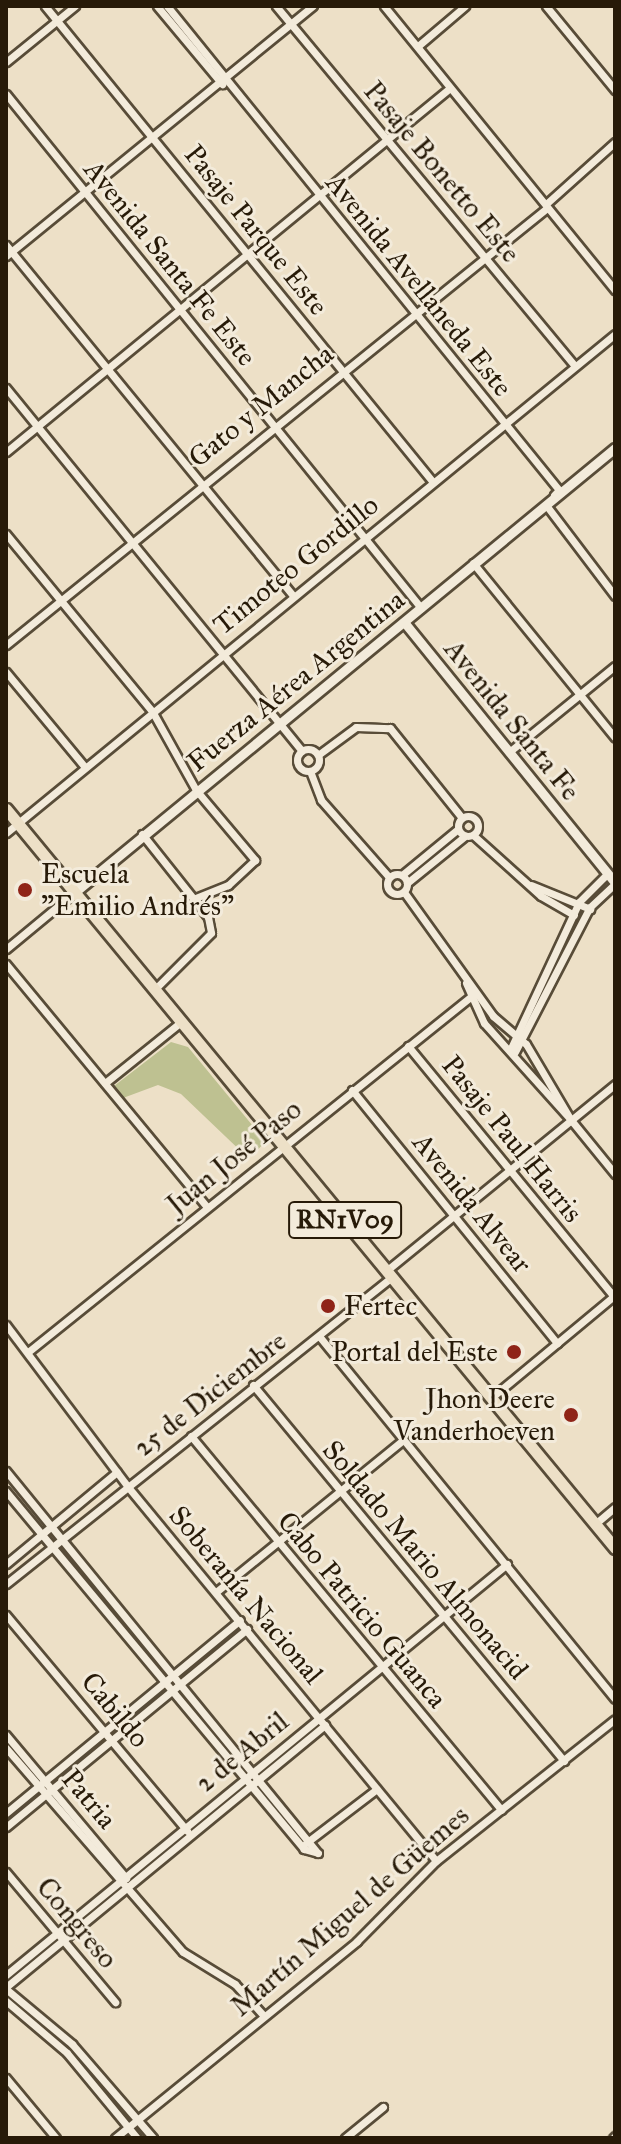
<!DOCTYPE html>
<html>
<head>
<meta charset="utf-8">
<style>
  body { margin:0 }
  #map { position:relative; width:621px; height:2144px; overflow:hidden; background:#ede0c7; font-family:"IM FELL Great Primer",serif }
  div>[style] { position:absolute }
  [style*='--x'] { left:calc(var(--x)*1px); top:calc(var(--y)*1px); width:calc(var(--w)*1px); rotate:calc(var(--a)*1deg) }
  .green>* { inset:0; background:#bec191 }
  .roads { filter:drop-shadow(2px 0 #584c38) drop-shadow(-2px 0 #584c38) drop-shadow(0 2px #584c38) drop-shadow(0 -2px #584c38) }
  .minor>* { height:7px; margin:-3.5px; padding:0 3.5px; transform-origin:3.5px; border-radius:3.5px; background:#f3ebdb }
  .minor>.ring { margin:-3.5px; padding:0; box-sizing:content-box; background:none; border:7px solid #f3ebdb; border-radius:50% }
  .tertiary>* { height:9px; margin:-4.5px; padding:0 4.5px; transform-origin:4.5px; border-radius:4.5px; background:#f3ebdb }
  .primary>* { height:11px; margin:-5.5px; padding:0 5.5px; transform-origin:5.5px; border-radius:5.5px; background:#ede0c7 }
  .dots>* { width:22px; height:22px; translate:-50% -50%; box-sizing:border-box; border:4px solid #f3ebdb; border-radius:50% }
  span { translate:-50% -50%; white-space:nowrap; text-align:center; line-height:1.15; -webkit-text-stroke:6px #f3ebdb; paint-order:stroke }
  .shield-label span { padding:2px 6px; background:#f3ebdb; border:2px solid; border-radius:6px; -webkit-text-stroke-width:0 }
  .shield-label { font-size:26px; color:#271a08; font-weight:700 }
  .street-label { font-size:28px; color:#271a08 }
  .poi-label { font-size:28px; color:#271a08 }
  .left { translate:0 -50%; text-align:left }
  .right { translate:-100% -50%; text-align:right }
  .frame { position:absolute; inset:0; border:8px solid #271a08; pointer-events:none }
</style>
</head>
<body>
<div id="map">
  <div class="green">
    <div style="clip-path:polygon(171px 1042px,188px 1047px,266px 1142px,248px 1158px,181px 1094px,158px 1085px,123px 1098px,114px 1086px)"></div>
  </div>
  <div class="roads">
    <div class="minor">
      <div style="--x:45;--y:6;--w:614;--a:50.82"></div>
      <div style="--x:157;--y:6;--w:102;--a:50.2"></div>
      <div style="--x:167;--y:6;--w:623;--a:51"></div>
      <div style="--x:559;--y:490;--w:7;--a:135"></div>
      <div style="--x:276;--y:6;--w:468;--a:50.3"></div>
      <div style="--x:384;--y:6;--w:366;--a:50.9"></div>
      <div style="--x:546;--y:6;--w:109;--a:50.6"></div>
      <div style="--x:418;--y:46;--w:62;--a:-40.4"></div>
      <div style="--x:6;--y:62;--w:89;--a:-39.1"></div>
      <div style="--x:6;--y:94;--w:661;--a:51.08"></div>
      <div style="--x:546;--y:204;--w:93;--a:-41.9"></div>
      <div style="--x:6;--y:245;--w:453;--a:50.7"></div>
      <div style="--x:6;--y:256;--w:396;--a:-39.2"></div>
      <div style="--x:6;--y:388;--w:468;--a:50.8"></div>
      <div style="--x:6;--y:452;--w:574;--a:-39.35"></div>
      <div style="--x:546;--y:505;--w:114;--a:52.8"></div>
      <div style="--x:6;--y:534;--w:229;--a:50.5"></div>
      <div style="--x:152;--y:711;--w:90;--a:60.9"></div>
      <div style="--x:196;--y:790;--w:92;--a:49.9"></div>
      <div style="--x:255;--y:860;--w:37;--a:137"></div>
      <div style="--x:228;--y:885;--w:37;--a:158"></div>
      <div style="--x:473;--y:563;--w:225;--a:50.9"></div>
      <div style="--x:6;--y:645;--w:695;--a:-38.93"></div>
      <div style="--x:6;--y:672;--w:124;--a:50.3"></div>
      <div class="ring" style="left:297px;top:749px;width:15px;height:15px"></div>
      <div style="--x:509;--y:752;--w:136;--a:-39.1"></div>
      <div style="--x:318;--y:755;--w:47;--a:-36.4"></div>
      <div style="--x:356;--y:727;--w:34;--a:2"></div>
      <div style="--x:390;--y:728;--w:115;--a:51.3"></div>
      <div style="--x:310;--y:771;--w:31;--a:69"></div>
      <div style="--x:321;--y:800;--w:103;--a:48.6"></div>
      <div class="ring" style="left:458px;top:816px;width:13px;height:13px"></div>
      <div style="--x:6;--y:833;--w:787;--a:-39.33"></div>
      <div style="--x:142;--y:834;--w:106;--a:51.5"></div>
      <div style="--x:208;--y:917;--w:16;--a:79"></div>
      <div style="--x:211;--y:933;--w:79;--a:135"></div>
      <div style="--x:473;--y:835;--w:91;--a:41.9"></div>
      <div style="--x:541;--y:896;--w:38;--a:30"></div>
      <div class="ring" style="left:387px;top:874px;width:13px;height:13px"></div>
      <div style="--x:402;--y:875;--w:72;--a:-39.4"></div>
      <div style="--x:407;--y:883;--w:75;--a:-39"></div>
      <div style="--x:531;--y:885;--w:64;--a:22.1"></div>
      <div style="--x:404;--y:892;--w:153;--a:54.3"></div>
      <div style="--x:493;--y:1016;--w:43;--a:40.3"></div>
      <div style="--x:526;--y:1044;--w:88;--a:59.4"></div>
      <div style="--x:571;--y:1120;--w:70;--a:50.8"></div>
      <div style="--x:6;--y:949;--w:89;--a:-39.6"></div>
      <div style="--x:6;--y:964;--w:315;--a:50.4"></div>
      <div style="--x:466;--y:983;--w:44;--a:65.8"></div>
      <div style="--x:484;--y:1023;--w:130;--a:48.1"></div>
      <div style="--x:408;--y:1046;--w:323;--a:50.6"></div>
      <div style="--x:511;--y:1048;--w:161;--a:-65"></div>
      <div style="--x:579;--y:902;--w:40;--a:-45"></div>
      <div style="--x:515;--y:1052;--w:163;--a:-62.7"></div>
      <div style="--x:590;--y:907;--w:34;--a:-43"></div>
      <div style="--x:105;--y:1083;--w:97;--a:-38.8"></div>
      <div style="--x:352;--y:1090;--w:326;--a:51"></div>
      <div style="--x:386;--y:1271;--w:296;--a:-39.2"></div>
      <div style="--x:6;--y:1325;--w:203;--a:53"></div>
      <div style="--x:128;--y:1487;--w:484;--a:50.5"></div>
      <div style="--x:319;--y:1336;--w:468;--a:50.8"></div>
      <div style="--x:28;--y:1352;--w:566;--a:-38.75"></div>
      <div style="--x:253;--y:1385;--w:488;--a:50.4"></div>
      <div style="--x:491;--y:1398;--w:161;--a:-39.7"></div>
      <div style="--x:191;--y:1436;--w:486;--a:50.3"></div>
      <div style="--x:6;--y:1471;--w:493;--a:50.8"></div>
      <div style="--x:318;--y:1853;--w:15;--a:-164"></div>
      <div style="--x:304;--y:1849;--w:466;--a:-129.8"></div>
      <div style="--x:595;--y:1524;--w:26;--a:-40"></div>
      <div style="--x:6;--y:1564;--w:144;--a:-39.7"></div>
      <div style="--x:6;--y:1584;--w:493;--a:-38.5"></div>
      <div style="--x:216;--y:1592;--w:241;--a:-39.1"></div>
      <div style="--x:6;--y:1615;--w:282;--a:50"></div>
      <div style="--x:6;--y:1735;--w:187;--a:50"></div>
      <div style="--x:6;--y:1748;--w:270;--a:49.1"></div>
      <div style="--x:183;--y:1952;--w:61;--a:31.6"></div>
      <div style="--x:235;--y:1984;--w:43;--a:47.8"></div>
      <div style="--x:6;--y:1813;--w:303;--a:-39.5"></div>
      <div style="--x:6;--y:1827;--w:312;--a:-39.4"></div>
      <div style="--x:306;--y:1843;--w:89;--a:-37.3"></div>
      <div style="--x:6;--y:1872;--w:170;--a:50"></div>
      <div style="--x:6;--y:1975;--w:648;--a:-39.36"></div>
      <div style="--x:6;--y:1987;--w:413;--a:-39.4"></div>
      <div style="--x:6;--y:1989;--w:86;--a:39.8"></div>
      <div style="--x:72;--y:2044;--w:124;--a:49.2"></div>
      <div style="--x:6;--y:2001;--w:80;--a:40.4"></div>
      <div style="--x:67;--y:2053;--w:110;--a:50.5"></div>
      <div style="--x:6;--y:2078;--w:78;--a:50.2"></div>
      <div style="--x:115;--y:2138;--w:312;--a:-39.1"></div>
      <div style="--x:357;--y:1941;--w:112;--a:-45.4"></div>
      <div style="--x:436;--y:1861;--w:228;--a:-38.4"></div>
      <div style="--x:345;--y:2138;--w:49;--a:-39.2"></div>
      <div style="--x:613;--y:2138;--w:3;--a:-45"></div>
    </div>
    <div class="tertiary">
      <div style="--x:404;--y:622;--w:336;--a:51"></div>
      <div style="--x:75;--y:892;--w:699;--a:-39.43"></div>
    </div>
    <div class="primary">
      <div style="--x:6;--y:809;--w:958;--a:50.51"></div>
    </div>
  </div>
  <div class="dots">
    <div style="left:25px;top:890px;background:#8f2418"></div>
    <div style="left:328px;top:1306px;background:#8f2418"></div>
    <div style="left:514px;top:1352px;background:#8f2418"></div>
    <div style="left:571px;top:1415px;background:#8f2418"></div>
  </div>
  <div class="shield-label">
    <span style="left:345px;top:1220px">RN1V09</span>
  </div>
  <div class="street-label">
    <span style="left:442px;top:172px;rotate:50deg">Pasaje Bonetto Este</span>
    <span style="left:256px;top:230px;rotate:51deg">Pasaje Parque Este</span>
    <span style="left:170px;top:263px;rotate:51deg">Avenida Santa Fe Este</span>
    <span style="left:419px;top:285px;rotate:51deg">Avenida Avellaneda Este</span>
    <span style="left:261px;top:406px;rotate:-39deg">Gato y Mancha</span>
    <span style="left:296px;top:565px;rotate:-39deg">Timoteo Gordillo</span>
    <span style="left:296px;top:681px;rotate:-39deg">Fuerza Aérea Argentina</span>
    <span style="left:512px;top:720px;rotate:51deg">Avenida Santa Fe</span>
    <span style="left:512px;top:1139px;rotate:51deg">Pasaje Paul Harris</span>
    <span style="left:234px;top:1157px;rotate:-39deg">Juan José Paso</span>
    <span style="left:472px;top:1203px;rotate:51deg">Avenida Alvear</span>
    <span style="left:210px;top:1394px;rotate:-38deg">25 de Diciembre</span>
    <span style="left:425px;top:1560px;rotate:50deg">Soldado Mario Almonacid</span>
    <span style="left:246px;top:1595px;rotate:50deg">Soberanía Nacional</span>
    <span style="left:362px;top:1610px;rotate:50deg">Cabo Patricio Guanca</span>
    <span style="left:115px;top:1710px;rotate:50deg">Cabildo</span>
    <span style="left:242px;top:1752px;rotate:-39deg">2 de Abril</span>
    <span style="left:89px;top:1799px;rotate:50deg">Patria</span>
    <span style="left:350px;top:1911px;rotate:-41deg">Martín Miguel de Güemes</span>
    <span style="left:77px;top:1923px;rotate:50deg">Congreso</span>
  </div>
  <div class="poi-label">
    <span class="left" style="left:41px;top:890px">Escuela<br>"Emilio Andrés"</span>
    <span class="left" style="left:344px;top:1306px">Fertec</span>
    <span class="right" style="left:498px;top:1352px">Portal del Este</span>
    <span class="right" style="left:555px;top:1415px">Jhon Deere<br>Vanderhoeven</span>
  </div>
  <div class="frame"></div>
</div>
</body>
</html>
